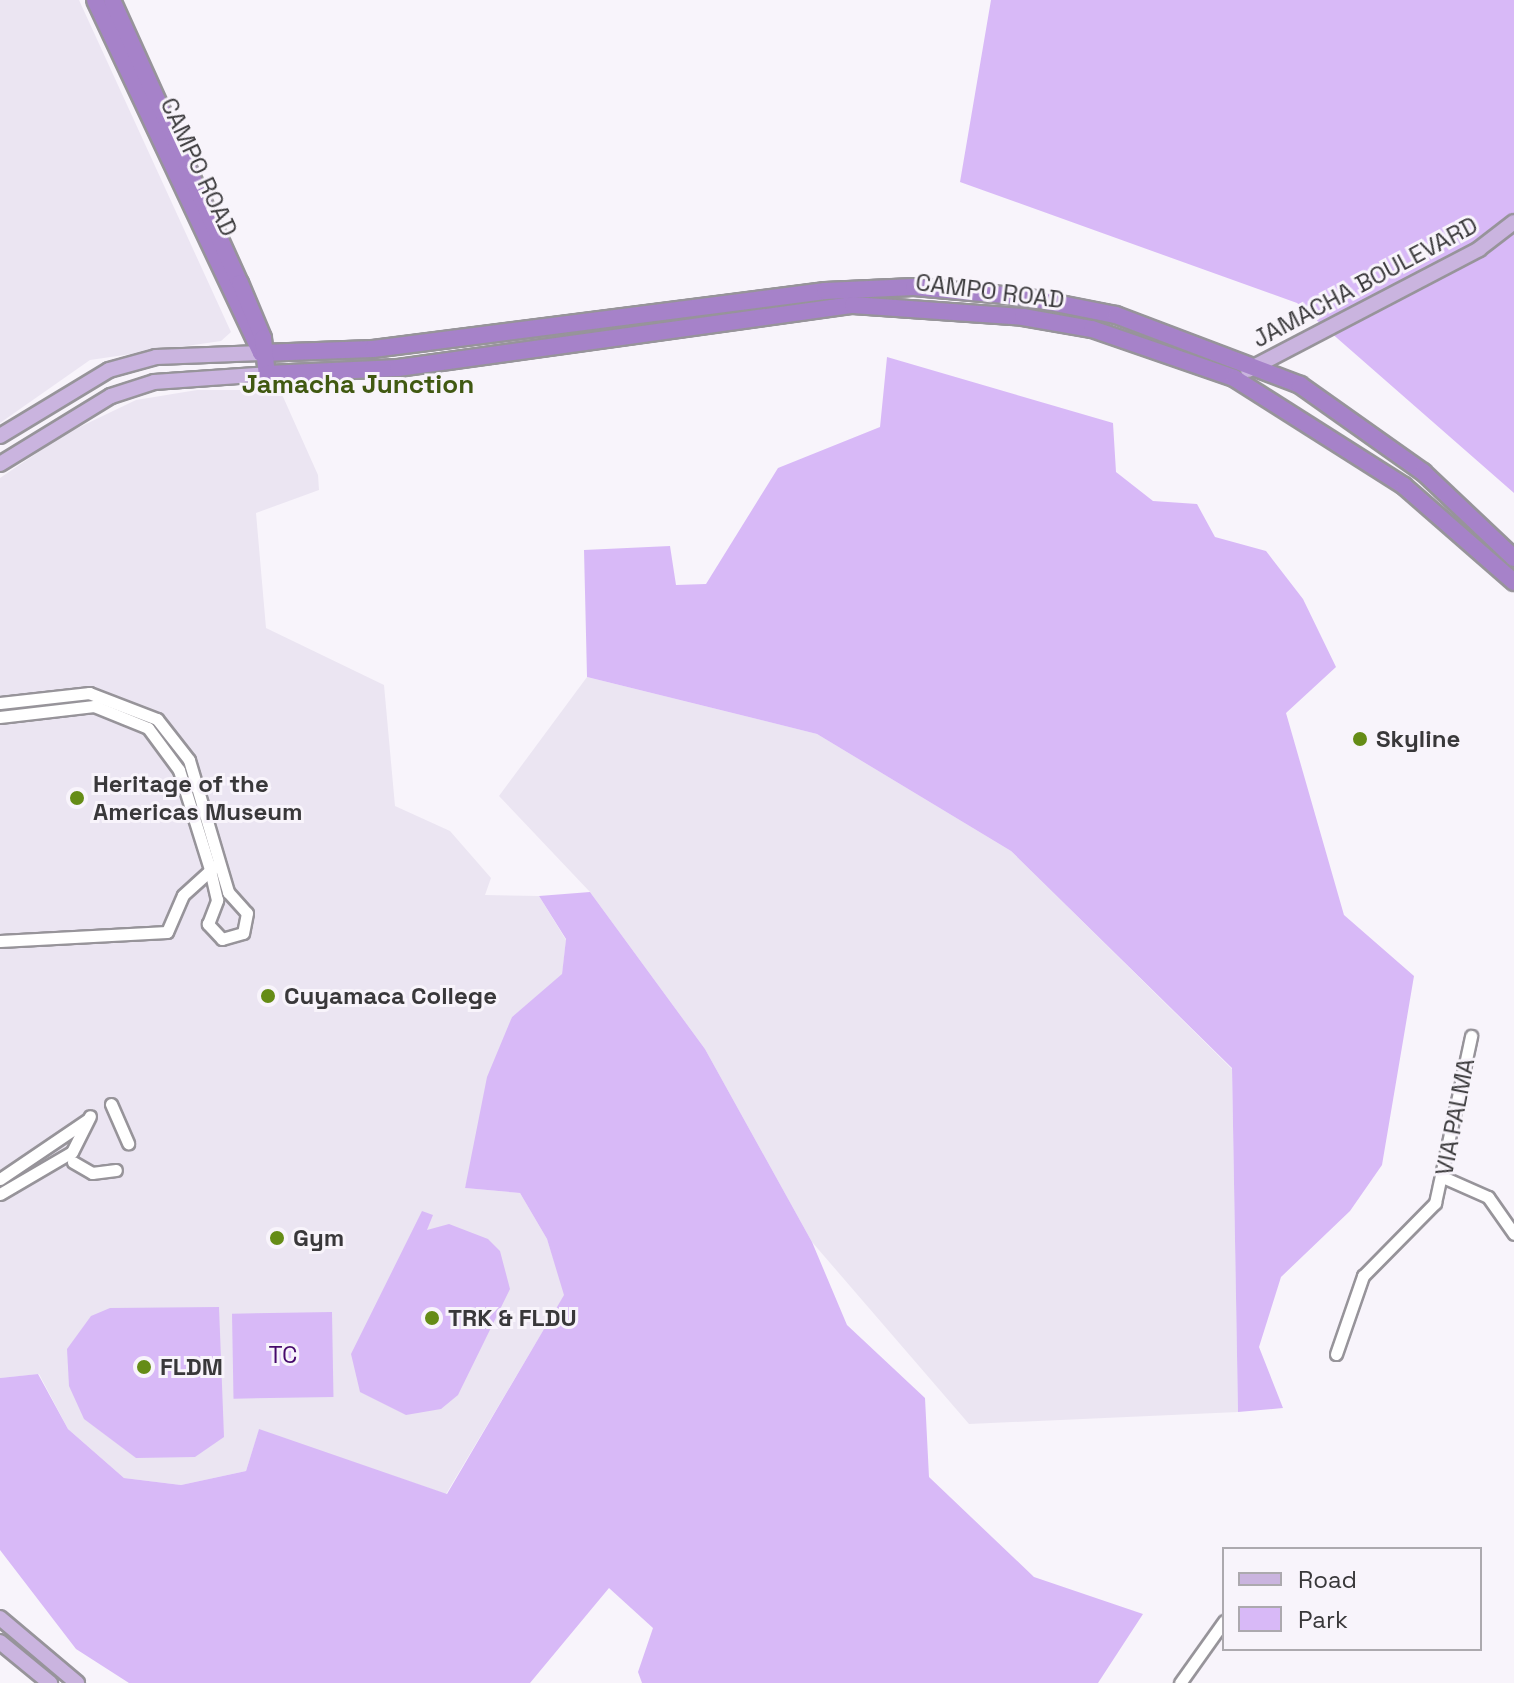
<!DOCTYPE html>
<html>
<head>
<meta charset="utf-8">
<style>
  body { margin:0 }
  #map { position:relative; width:1514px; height:1683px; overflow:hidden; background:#f8f4fb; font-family:"Space Grotesk",sans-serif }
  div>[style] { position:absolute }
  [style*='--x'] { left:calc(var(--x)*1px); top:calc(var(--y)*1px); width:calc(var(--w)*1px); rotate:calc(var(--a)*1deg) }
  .built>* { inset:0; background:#ebe5f2 }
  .green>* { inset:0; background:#d8b9f7; transform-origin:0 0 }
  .roads { filter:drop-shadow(2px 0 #97949a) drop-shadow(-2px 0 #97949a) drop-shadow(0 2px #97949a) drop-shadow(0 -2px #97949a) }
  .minor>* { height:11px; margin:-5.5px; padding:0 5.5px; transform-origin:5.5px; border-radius:5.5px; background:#fff }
  .major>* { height:14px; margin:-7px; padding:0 7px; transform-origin:7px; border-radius:7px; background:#cab4df }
  .highway>* { height:16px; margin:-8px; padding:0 8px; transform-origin:8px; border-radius:8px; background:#a682c9 }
  .dots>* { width:22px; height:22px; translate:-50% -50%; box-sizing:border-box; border:4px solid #f8f4fb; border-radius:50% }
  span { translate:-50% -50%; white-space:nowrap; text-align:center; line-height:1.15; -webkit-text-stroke:6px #f8f4fb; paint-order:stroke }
  .street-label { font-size:24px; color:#39383a }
  .poi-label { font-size:24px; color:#39383a; font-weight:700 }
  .left { translate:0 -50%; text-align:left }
  .park-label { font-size:24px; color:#46096b }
  .neighbourhood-label { font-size:26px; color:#415912; font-weight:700 }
  .legend { position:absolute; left:1222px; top:1547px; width:260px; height:104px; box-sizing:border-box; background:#f8f4fb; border:2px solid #aca9ae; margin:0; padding:10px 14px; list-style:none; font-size:24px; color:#39383a }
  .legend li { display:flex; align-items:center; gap:16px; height:40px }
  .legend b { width:40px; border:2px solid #aca9ae }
</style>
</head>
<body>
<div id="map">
  <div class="built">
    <div style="clip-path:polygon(0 0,79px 0,231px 332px,221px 341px,90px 360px,0 423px)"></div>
    <div style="clip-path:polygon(197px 390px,280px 390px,318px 475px,319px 490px,256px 513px,266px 628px,384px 685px,395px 806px,450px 831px,491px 878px,485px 895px,539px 896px,566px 940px,562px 975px,512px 1017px,465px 1188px,520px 1193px,547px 1239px,565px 1294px,446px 1494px,259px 1430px,246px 1471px,181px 1485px,124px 1478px,68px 1429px,39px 1374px,0 1378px,0 478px,65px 434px,136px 400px)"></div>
    <div style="clip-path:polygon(587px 677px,817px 734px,1011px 851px,1232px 1069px,1238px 1412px,969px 1424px,812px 1242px,705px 1049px,590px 892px,499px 796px)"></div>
  </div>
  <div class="green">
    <div style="clip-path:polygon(991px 0,1514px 0,1514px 493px,1297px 303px,960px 182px)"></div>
    <div style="clip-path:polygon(887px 357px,1113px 423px,1116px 472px,1153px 501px,1197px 504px,1215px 537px,1266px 551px,1303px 599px,1336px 667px,1286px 713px,1344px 915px,1414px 976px,1382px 1165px,1350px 1211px,1281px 1277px,1259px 1347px,1283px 1408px,1238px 1412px,1232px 1068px,1011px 851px,817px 734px,587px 677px,584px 550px,670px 546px,676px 585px,706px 584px,778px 468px,880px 427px)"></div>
    <div style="clip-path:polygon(590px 892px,705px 1049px,812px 1242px,847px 1325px,925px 1398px,929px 1477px,1034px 1577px,1143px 1614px,1098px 1683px,642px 1683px,638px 1672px,653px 1628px,609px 1588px,530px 1683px,129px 1683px,76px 1649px,0 1550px,0 1378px,38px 1374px,68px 1429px,124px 1478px,181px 1485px,246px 1471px,259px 1429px,447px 1494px,564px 1295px,547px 1239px,520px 1193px,465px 1188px,487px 1077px,512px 1017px,562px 974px,566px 939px,539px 896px)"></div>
    <div style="clip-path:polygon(422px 1211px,433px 1215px,427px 1230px,449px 1224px,488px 1239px,500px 1251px,510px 1289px,458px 1395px,441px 1409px,406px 1415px,360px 1392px,351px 1354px)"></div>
    <div style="clip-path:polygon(219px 1307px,224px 1437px,195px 1457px,136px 1458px,84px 1419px,69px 1386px,67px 1349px,91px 1316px,110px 1308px)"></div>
    <div style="left:332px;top:1312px;width:85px;height:100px;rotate:89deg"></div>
  </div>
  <div class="roads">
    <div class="minor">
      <div style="--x:0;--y:703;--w:90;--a:-6.4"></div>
      <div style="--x:89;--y:693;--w:73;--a:20.9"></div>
      <div style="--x:157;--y:719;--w:52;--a:52"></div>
      <div style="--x:189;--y:760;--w:138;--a:73.5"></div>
      <div style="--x:228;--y:892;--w:28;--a:48"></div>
      <div style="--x:247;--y:913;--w:20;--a:101"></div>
      <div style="--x:243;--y:933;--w:22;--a:164"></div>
      <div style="--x:222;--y:939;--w:21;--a:-133"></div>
      <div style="--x:208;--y:924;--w:26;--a:-69"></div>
      <div style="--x:217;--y:900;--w:32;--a:-103"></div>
      <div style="--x:210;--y:869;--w:104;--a:-107.4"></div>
      <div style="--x:179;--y:770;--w:52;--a:-126.4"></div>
      <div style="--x:148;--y:728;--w:58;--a:-157.8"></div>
      <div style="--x:94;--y:706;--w:95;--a:173.3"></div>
      <div style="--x:0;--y:941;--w:167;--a:-3.1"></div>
      <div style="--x:167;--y:932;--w:40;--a:-66.6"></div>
      <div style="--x:183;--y:895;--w:43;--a:-42.2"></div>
      <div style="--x:111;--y:1104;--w:43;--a:66.4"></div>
      <div style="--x:73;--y:1162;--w:22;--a:30"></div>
      <div style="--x:92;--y:1173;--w:24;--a:-7"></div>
      <div style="--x:1445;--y:1178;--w:47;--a:23.8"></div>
      <div style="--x:1488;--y:1197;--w:45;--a:54.9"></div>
      <div style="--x:0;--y:1179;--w:105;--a:-34.1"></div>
      <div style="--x:0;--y:1194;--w:83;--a:-30.3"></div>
      <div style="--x:72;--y:1152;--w:40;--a:-63.4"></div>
      <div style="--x:1336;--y:1354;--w:83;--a:-70.9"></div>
      <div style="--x:1363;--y:1276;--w:103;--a:-45.4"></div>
      <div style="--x:1435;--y:1203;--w:171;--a:-77.8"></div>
      <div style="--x:1180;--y:1683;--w:76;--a:-54.6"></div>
    </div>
    <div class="major">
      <div style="--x:1248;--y:370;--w:261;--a:-27.6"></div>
      <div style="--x:1479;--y:249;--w:44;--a:-37.6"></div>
      <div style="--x:0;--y:436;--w:127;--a:-31.2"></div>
      <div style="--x:109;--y:370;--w:49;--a:-15.5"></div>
      <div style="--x:156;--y:357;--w:105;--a:-2.2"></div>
      <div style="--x:0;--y:464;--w:130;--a:-31.5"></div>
      <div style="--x:111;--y:396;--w:45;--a:-18"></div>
      <div style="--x:154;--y:382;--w:113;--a:-4"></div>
      <div style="--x:0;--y:1618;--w:101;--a:40.2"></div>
      <div style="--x:0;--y:1642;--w:65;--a:39.4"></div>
    </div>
    <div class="highway">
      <div style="--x:95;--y:0;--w:390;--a:64.8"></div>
      <div style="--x:261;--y:353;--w:112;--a:-2"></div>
      <div style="--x:373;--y:349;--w:456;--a:-7.3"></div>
      <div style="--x:825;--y:291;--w:89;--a:-2.6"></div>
      <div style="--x:914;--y:287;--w:111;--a:5.1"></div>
      <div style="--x:1025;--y:297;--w:93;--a:11.2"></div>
      <div style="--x:1116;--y:315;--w:197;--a:20.8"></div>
      <div style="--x:1300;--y:385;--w:151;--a:35.3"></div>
      <div style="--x:1423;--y:472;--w:125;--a:43.4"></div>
      <div style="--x:112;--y:0;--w:311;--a:65.7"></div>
      <div style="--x:240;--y:283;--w:60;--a:67.3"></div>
      <div style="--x:263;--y:338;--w:36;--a:84"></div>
      <div style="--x:267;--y:374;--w:131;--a:-2.6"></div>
      <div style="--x:398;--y:368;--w:459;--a:-7.9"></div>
      <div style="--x:853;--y:305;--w:170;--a:4"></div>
      <div style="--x:1023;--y:317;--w:70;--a:9.9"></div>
      <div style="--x:1092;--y:329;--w:150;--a:19"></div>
      <div style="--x:1234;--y:378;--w:201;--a:32.4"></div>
      <div style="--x:1404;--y:486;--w:146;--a:41.1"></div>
    </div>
  </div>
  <div class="dots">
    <div style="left:1360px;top:739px;background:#658c16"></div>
    <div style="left:77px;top:798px;background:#658c16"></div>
    <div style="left:268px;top:996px;background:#658c16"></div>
    <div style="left:277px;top:1238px;background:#658c16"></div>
    <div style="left:432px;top:1318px;background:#658c16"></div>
    <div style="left:144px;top:1367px;background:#658c16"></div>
  </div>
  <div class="street-label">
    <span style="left:199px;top:167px;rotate:65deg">CAMPO ROAD</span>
    <span style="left:1365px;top:282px;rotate:-28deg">JAMACHA BOULEVARD</span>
    <span style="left:990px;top:291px;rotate:7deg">CAMPO ROAD</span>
    <span style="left:1455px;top:1117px;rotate:-79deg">VIA PALMA</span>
  </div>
  <div class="poi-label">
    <span class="left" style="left:1376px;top:739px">Skyline</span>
    <span class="left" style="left:93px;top:798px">Heritage of the<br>Americas Museum</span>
    <span class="left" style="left:284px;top:996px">Cuyamaca College</span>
    <span class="left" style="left:293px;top:1238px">Gym</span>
    <span class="left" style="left:448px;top:1318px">TRK &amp; FLDU</span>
    <span class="left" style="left:160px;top:1367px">FLDM</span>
  </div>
  <div class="park-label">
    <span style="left:283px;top:1355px">TC</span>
  </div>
  <div class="neighbourhood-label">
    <span style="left:358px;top:385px">Jamacha Junction</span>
  </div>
  <ul class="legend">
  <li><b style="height:10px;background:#cab4df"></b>Road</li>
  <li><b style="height:22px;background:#d8b9f7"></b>Park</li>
  </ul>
</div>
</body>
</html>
